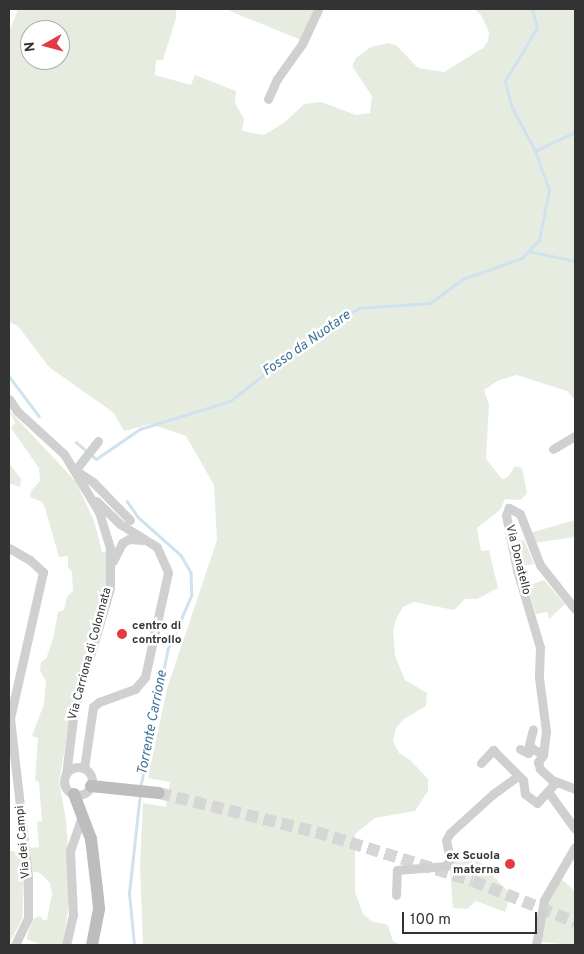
<!DOCTYPE html>
<html>
<head>
<meta charset="utf-8">
<style>
  body { margin:0 }
  #map { position:relative; width:584px; height:954px; overflow:hidden; background:#fff; font-family:Overpass,sans-serif }
  div>[style] { position:absolute }
  [style*='--x'] { left:calc(var(--x)*1px); top:calc(var(--y)*1px); width:calc(var(--w)*1px); rotate:calc(var(--a)*1deg) }
  .green>* { inset:0; background:#e6ecdf }
  .stream>* { height:2.5px; margin:-1.25px; padding:0 1.25px; transform-origin:1.25px; border-radius:1.25px; background:#cfe2ee }
  .secondary-tunnel>* { height:12px; margin-top:-6px; transform-origin:0; background:repeating-linear-gradient(90deg,#d6d6d6 0 12px,transparent 0 18px) }
  .minor>* { height:9px; margin:-4.5px; padding:0 4.5px; transform-origin:4.5px; border-radius:4.5px; background:#d0d0d0 }
  .minor>.ring { margin:-4.5px; padding:0; box-sizing:content-box; background:none; border:9px solid #d0d0d0; border-radius:50% }
  .secondary>* { height:12px; margin:-6px; padding:0 6px; transform-origin:6px; border-radius:6px; background:#bdbdbd }
  .dots>* { width:14px; height:14px; translate:-50% -50%; box-sizing:border-box; border:2px solid #fff; border-radius:50% }
  span { translate:-50% -50%; white-space:nowrap; text-align:center; line-height:1.15; -webkit-text-stroke:5px #fff; paint-order:stroke }
  .street-label { font-size:12px; color:#333 }
  .poi-label { font-size:12px; color:#333; font-weight:700 }
  .left { translate:0 -50%; text-align:left }
  .right { translate:-100% -50%; text-align:right }
  .water-label { font-size:14px; color:#3f7597; font-style:italic }
  .frame { position:absolute; inset:0; border:10px solid #333; pointer-events:none }
  .north { position:absolute; left:20px; top:20px; width:50px; height:50px; box-sizing:border-box; background:#fff; border:1px solid #adadad; border-radius:50%; rotate:263deg; font-size:14px; font-weight:700; line-height:20px; text-align:center; color:#333 }
  .north::after { content:''; display:block; margin:auto; width:18px; height:22px; background:#e63946; clip-path:polygon(50% 0,100% 100%,50% 72%,0 100%) }
  .scale { position:absolute; left:402px; top:912px; width:135px; height:22px; box-sizing:border-box; border:2px solid #333; border-top:0; padding-left:6px; font-size:15px; line-height:18px; white-space:nowrap; color:#333; -webkit-text-stroke:4px #fff; paint-order:stroke }
</style>
</head>
<body>
<div id="map">
  <div class="green">
    <div style="clip-path:polygon(evenodd,18px 9px,176px 9px,176px 18px,163px 60px,156px 60px,155px 75px,191px 85px,195px 75px,236px 91px,235px 103px,244px 119px,242px 131px,264px 135px,285px 122px,304px 104px,321px 102px,356px 115px,370px 113px,372px 96px,352px 66px,356px 58px,371px 47px,388px 43px,397px 46px,418px 68px,444px 72px,483px 48px,488px 41px,489px 32px,481px 15px,474px 9px,575px 9px,575px 400px,567px 391px,517px 375px,499px 380px,484px 390px,489px 404px,486px 459px,502px 479px,508px 477px,515px 466px,522px 468px,527px 493px,521px 500px,505px 499px,500px 510px,477px 528px,481px 551px,489px 550px,498px 588px,477px 599px,465px 599px,454px 610px,414px 602px,403px 607px,396px 619px,393px 631px,395px 656px,405px 680px,427px 693px,426px 706px,404px 719px,396px 728px,393px 741px,399px 753px,410px 760px,428px 779px,428px 791px,415px 811px,375px 818px,355px 834px,355px 892px,363px 914px,371px 921px,388px 925px,393px 941px,401px 945px,143px 945px,140px 864px,143px 803px,166px 807px,170px 782px,148px 778px,167px 689px,217px 540px,214px 485px,186px 436px,151px 424px,124px 431px,114px 413px,49px 367px,18px 326px,9px 322px,9px 32px,18px 9px,30px 30px,60px 30px,60px 60px,30px 60px,30px 30px)"></div>
    <div style="clip-path:polygon(225px 9px,314px 9px,301px 40px)"></div>
    <div style="clip-path:polygon(9px 410px,76px 482px,94px 521px,102px 552px,107px 551px,106px 588px,75px 693px,59px 781px,66px 820px,71px 889px,63px 945px,43px 945px,26px 939px,33px 919px,40px 916px,44px 921px,47px 919px,52px 894px,50px 883px,40px 873px,32px 871px,30px 848px,39px 847px,37px 822px,42px 821px,39px 782px,35px 780px,38px 738px,32px 736px,44px 704px,46px 681px,40px 671px,41px 662px,46px 659px,53px 639px,58px 612px,64px 610px,67px 597px,73px 591px,72px 572px,68px 567px,68px 556px,59px 557px,45px 508px,42px 502px,30px 497px,31px 491px,40px 481px,39px 468px,11px 428px,15px 423px)"></div>
    <div style="clip-path:polygon(9px 463px,21px 479px,20px 487px,9px 483px)"></div>
    <div style="clip-path:polygon(575px 520px,575px 537px,534px 543px,530px 533px)"></div>
    <div style="clip-path:polygon(524px 540px,534px 564px,521px 566px,514px 542px)"></div>
    <div style="clip-path:polygon(544px 580px,565px 604px,549px 619px,547px 612px,536px 614px,527px 586px)"></div>
    <div style="clip-path:polygon(9px 851px,22px 852px,24px 884px,22px 919px,9px 944px)"></div>
    <div style="clip-path:polygon(472px 855px,511px 894px,505px 912px,476px 901px,467px 909px,453px 908px,450px 868px,453px 862px)"></div>
    <div style="clip-path:polygon(561px 879px,575px 891px,575px 945px,539px 942px,545px 906px)"></div>
  </div>
  <div class="stream">
    <div style="--x:535;--y:151;--w:44;--a:-25.4"></div>
    <div style="--x:529;--y:251;--w:47;--a:12.3"></div>
    <div style="--x:9;--y:376;--w:50;--a:53.1"></div>
    <div style="--x:76;--y:442;--w:26;--a:40"></div>
    <div style="--x:96;--y:459;--w:53;--a:-34.3"></div>
    <div style="--x:140;--y:429;--w:94;--a:-17.3"></div>
    <div style="--x:230;--y:401;--w:98;--a:-37.9"></div>
    <div style="--x:307;--y:341;--w:62;--a:-32.4"></div>
    <div style="--x:359;--y:308;--w:71;--a:-4"></div>
    <div style="--x:430;--y:303;--w:41;--a:-36"></div>
    <div style="--x:463;--y:279;--w:63;--a:-19.6"></div>
    <div style="--x:522;--y:258;--w:25;--a:-47"></div>
    <div style="--x:539;--y:240;--w:51;--a:-78.7"></div>
    <div style="--x:549;--y:190;--w:41;--a:-109.7"></div>
    <div style="--x:535;--y:151;--w:49;--a:-118.1"></div>
    <div style="--x:512;--y:108;--w:28;--a:-105"></div>
    <div style="--x:505;--y:81;--w:62;--a:-58.9"></div>
    <div style="--x:537;--y:28;--w:20;--a:-105"></div>
    <div style="--x:127;--y:501;--w:19;--a:55"></div>
    <div style="--x:138;--y:517;--w:57;--a:41.5"></div>
    <div style="--x:181;--y:555;--w:20;--a:60"></div>
    <div style="--x:191;--y:572;--w:23;--a:88"></div>
    <div style="--x:192;--y:595;--w:60;--a:113.6"></div>
    <div style="--x:168;--y:650;--w:139;--a:101.2"></div>
    <div style="--x:134;--y:945;--w:52;--a:-95.5"></div>
    <div style="--x:129;--y:893;--w:100;--a:-83.7"></div>
  </div>
  <div class="secondary-tunnel">
    <div style="--x:159;--y:793;--w:162;--a:14"></div>
    <div style="--x:316;--y:832;--w:164;--a:17.3"></div>
    <div style="--x:473;--y:881;--w:110;--a:21.9"></div>
  </div>
  <div class="minor">
    <div style="--x:268;--y:99;--w:22;--a:-66"></div>
    <div style="--x:277;--y:79;--w:43;--a:-54.5"></div>
    <div style="--x:302;--y:44;--w:38;--a:-65"></div>
    <div style="--x:9;--y:399;--w:14;--a:56"></div>
    <div style="--x:17;--y:411;--w:64;--a:42.5"></div>
    <div style="--x:64;--y:454;--w:68;--a:58.9"></div>
    <div style="--x:99;--y:512;--w:38;--a:73"></div>
    <div style="--x:110;--y:548;--w:40;--a:90"></div>
    <div style="--x:110;--y:588;--w:128;--a:106.3"></div>
    <div style="--x:74;--y:711;--w:64;--a:97.2"></div>
    <div style="--x:98;--y:441;--w:37;--a:128"></div>
    <div style="--x:75;--y:470;--w:22;--a:34"></div>
    <div style="--x:93;--y:482;--w:53;--a:45.8"></div>
    <div style="--x:553;--y:449;--w:26;--a:-31"></div>
    <div style="--x:9;--y:548;--w:24;--a:30"></div>
    <div style="--x:30;--y:560;--w:18;--a:43"></div>
    <div style="--x:43;--y:572;--w:150;--a:102.7"></div>
    <div style="--x:10;--y:718;--w:160;--a:83.5"></div>
    <div style="--x:28;--y:877;--w:41;--a:90"></div>
    <div style="--x:28;--y:918;--w:30;--a:116"></div>
    <div style="--x:113;--y:561;--w:20;--a:-63"></div>
    <div style="--x:122;--y:543;--w:8;--a:-30"></div>
    <div style="--x:129;--y:539;--w:13;--a:4"></div>
    <div style="--x:575;--y:609;--w:56;--a:-128.5"></div>
    <div style="--x:540;--y:565;--w:55;--a:-111.4"></div>
    <div style="--x:520;--y:514;--w:13;--a:-151"></div>
    <div style="--x:509;--y:508;--w:8;--a:113"></div>
    <div style="--x:506;--y:515;--w:56;--a:78.7"></div>
    <div style="--x:517;--y:570;--w:80;--a:73.4"></div>
    <div style="--x:540;--y:647;--w:31;--a:92"></div>
    <div style="--x:539;--y:678;--w:53;--a:82.5"></div>
    <div style="--x:546;--y:731;--w:24;--a:97"></div>
    <div style="--x:543;--y:755;--w:9;--a:126"></div>
    <div style="--x:538;--y:762;--w:7;--a:74"></div>
    <div style="--x:540;--y:769;--w:16;--a:43"></div>
    <div style="--x:552;--y:780;--w:25;--a:21"></div>
    <div style="--x:532;--y:748;--w:4;--a:-135"></div>
    <div style="--x:529;--y:745;--w:16;--a:-76"></div>
    <div style="--x:520;--y:749;--w:9;--a:27"></div>
    <div style="--x:528;--y:753;--w:6;--a:-51"></div>
    <div style="--x:532;--y:748;--w:13;--a:32"></div>
    <div style="--x:481;--y:763;--w:18;--a:-47"></div>
    <div style="--x:493;--y:750;--w:42;--a:45"></div>
    <div style="--x:523;--y:780;--w:14;--a:82"></div>
    <div style="--x:525;--y:794;--w:15;--a:37"></div>
    <div style="--x:537;--y:803;--w:28;--a:-48"></div>
    <div class="ring" style="left:64px;top:767px;width:19px;height:19px"></div>
    <div style="--x:84;--y:768;--w:62;--a:-81.6"></div>
    <div style="--x:93;--y:707;--w:8;--a:-40"></div>
    <div style="--x:99;--y:702;--w:38;--a:-20"></div>
    <div style="--x:135;--y:689;--w:16;--a:-50"></div>
    <div style="--x:145;--y:677;--w:107;--a:-77.6"></div>
    <div style="--x:168;--y:572;--w:27;--a:-114"></div>
    <div style="--x:157;--y:547;--w:44;--a:-148.1"></div>
    <div style="--x:120;--y:524;--w:33;--a:-136"></div>
    <div style="--x:549;--y:793;--w:44;--a:54.2"></div>
    <div style="--x:396;--y:895;--w:25;--a:-88"></div>
    <div style="--x:397;--y:870;--w:49;--a:-4.7"></div>
    <div style="--x:446;--y:866;--w:8;--a:-60"></div>
    <div style="--x:450;--y:859;--w:19;--a:-102"></div>
    <div style="--x:446;--y:840;--w:8;--a:-60"></div>
    <div style="--x:450;--y:833;--w:58;--a:-42.2"></div>
    <div style="--x:493;--y:794;--w:31;--a:-36"></div>
    <div style="--x:66;--y:945;--w:31;--a:-77"></div>
    <div style="--x:73;--y:915;--w:64;--a:-92.7"></div>
    <div style="--x:70;--y:851;--w:37;--a:-71"></div>
    <div style="--x:536;--y:945;--w:46;--a:-79.9"></div>
    <div style="--x:544;--y:900;--w:61;--a:-59.7"></div>
  </div>
  <div class="secondary">
    <div style="--x:91;--y:786;--w:68;--a:5.9"></div>
    <div style="--x:74;--y:794;--w:48;--a:69.3"></div>
    <div style="--x:91;--y:839;--w:50;--a:83.2"></div>
    <div style="--x:97;--y:889;--w:20;--a:84"></div>
    <div style="--x:99;--y:909;--w:37;--a:101"></div>
  </div>
  <div class="dots">
    <div style="left:122px;top:634px;background:#e63946"></div>
    <div style="left:510px;top:864px;background:#e63946"></div>
  </div>
  <div class="street-label">
    <span style="left:517px;top:560px;rotate:76deg">Via Donatello</span>
    <span style="left:91px;top:654px;rotate:-75deg">Via Carriona di Colonnata</span>
    <span style="left:24px;top:842px;rotate:-95deg">Via dei Campi</span>
  </div>
  <div class="poi-label">
    <span class="left" style="left:132px;top:634px">centro di<br>controllo</span>
    <span class="right" style="left:500px;top:864px">ex Scuola<br>materna</span>
  </div>
  <div class="water-label">
    <span style="left:307px;top:344px;rotate:-35deg">Fosso da Nuotare</span>
    <span style="left:153px;top:723px;rotate:-79deg">Torrente Carrione</span>
  </div>
  <div class="frame"></div>
  <div class="north">N</div>
  <div class="scale">100 m</div>
</div>
</body>
</html>
